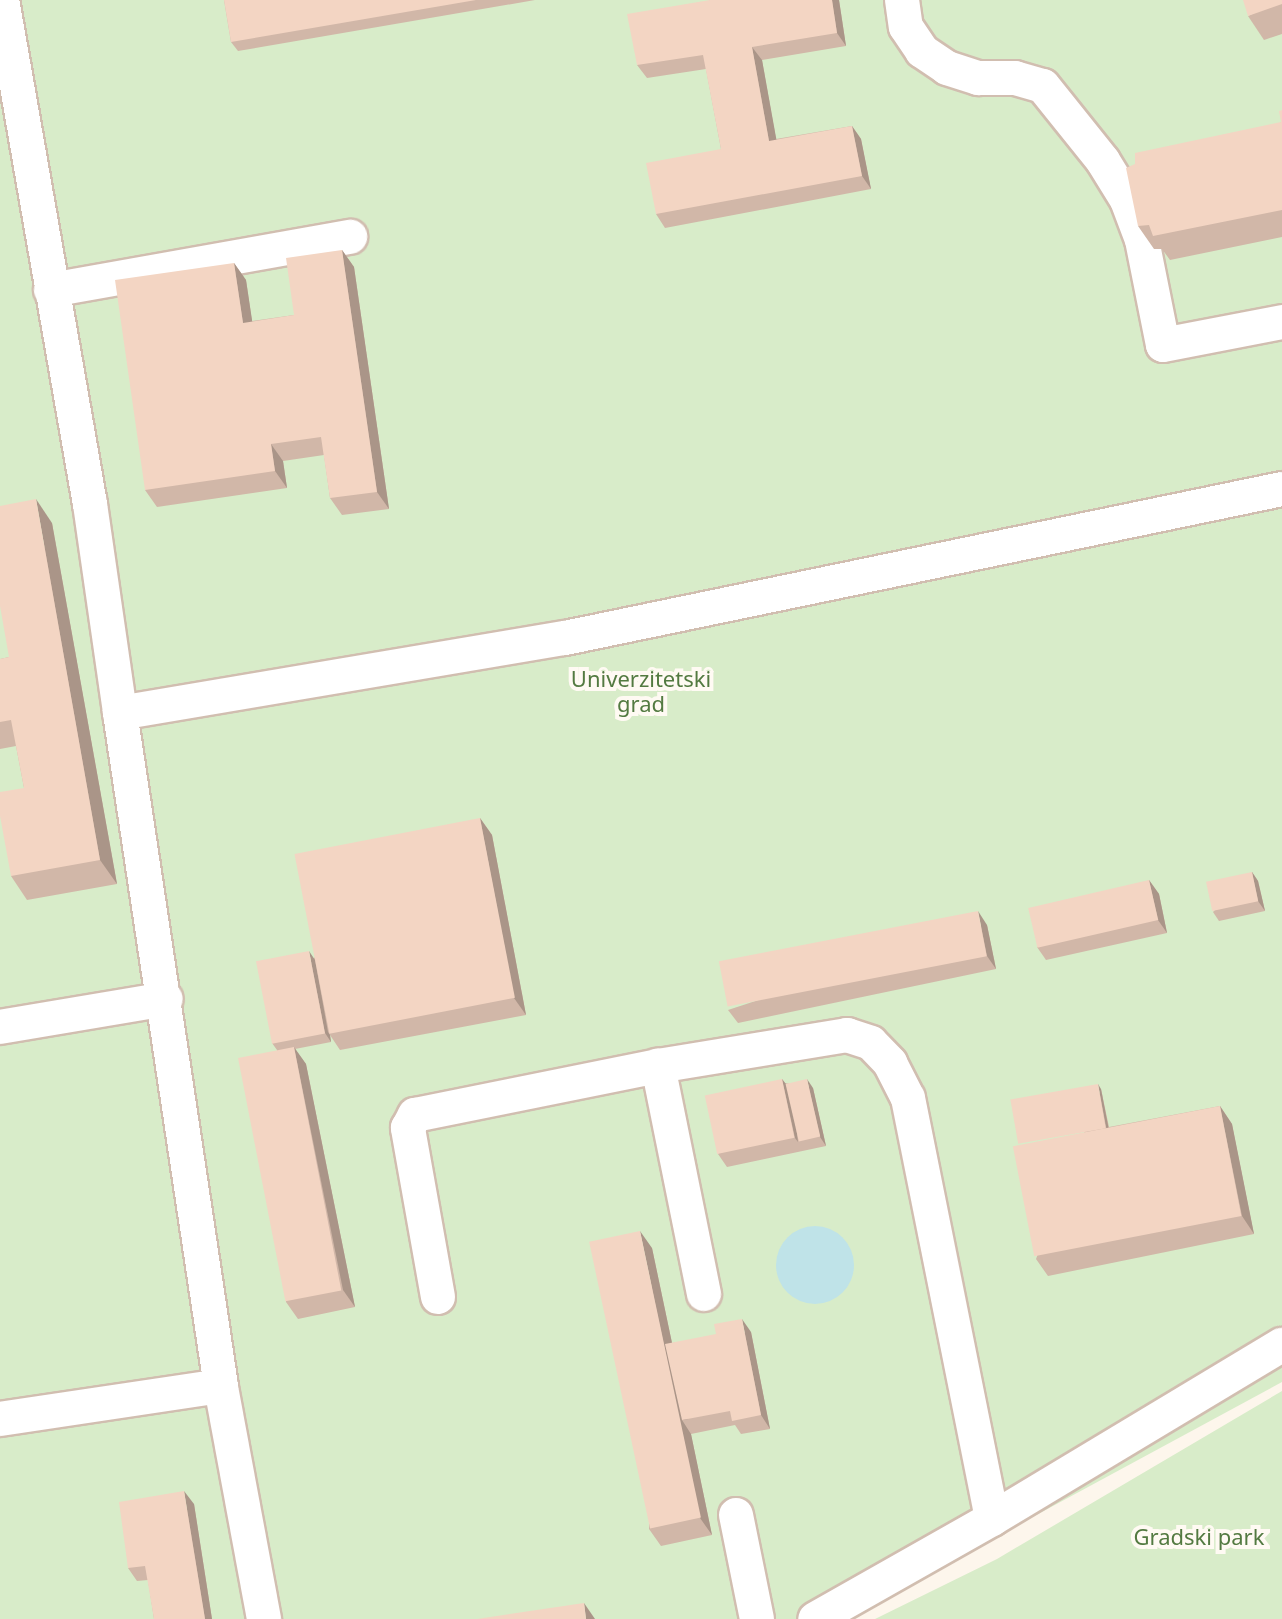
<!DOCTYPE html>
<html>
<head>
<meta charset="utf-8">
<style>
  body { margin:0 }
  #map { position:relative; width:1282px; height:1619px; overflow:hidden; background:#fdf6ec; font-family:"Noto Sans",sans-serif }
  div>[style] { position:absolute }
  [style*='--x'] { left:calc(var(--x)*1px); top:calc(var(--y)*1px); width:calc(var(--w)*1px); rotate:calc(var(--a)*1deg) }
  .green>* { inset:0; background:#d8ecc9 }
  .water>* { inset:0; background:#bfe3e8 }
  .round { border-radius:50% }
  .roads { filter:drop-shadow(2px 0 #d1beb0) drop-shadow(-2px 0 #d1beb0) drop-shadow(0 2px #d1beb0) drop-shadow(0 -2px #d1beb0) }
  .minor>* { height:34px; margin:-17px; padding:0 17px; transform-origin:17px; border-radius:17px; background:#fff }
  .wall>* { inset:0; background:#d1b7a8 }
  .shaded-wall>* { inset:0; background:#aa9588 }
  .building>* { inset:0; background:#f3d5c3; transform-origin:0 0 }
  span { translate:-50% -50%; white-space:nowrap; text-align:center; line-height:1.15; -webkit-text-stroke:8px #fffaf3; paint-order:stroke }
  .park-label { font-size:22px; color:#537a41 }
</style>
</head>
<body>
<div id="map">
  <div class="green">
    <div style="clip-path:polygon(0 0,1282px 0,1282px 1382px,844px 1619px,0 1619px)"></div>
    <div style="clip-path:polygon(1282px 1391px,1282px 1619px,875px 1619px,997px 1559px)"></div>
  </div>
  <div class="water">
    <div class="round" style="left:776px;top:1226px;width:78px;height:78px"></div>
  </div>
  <div class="roads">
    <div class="minor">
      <div style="--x:2;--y:0;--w:512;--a:80.1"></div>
      <div style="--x:90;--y:504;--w:211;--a:81.8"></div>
      <div style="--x:902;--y:0;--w:27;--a:82"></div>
      <div style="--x:906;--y:27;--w:29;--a:56"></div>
      <div style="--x:922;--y:51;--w:30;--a:34"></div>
      <div style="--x:947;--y:68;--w:33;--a:18"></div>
      <div style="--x:978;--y:78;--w:37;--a:0"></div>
      <div style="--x:1015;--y:78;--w:29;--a:16"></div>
      <div style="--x:1043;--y:86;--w:96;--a:51.3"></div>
      <div style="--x:1103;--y:161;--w:46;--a:58.4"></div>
      <div style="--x:1127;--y:200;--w:43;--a:69.4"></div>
      <div style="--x:1142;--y:240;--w:107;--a:78.7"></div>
      <div style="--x:1163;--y:345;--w:121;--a:-10.9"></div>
      <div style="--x:51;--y:290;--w:304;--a:-10.1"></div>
      <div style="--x:0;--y:1027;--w:168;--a:-9.6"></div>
      <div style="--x:704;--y:1294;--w:233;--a:-101.4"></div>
      <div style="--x:658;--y:1066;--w:192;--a:-9.3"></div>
      <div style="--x:847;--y:1035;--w:25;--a:18"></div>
      <div style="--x:871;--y:1043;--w:28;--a:46"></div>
      <div style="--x:890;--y:1063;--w:39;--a:63"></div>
      <div style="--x:908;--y:1098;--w:429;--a:78.7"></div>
      <div style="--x:992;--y:1519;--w:203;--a:150.5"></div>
      <div style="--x:438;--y:1297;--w:172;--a:-100.1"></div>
      <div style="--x:408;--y:1128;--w:15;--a:-62"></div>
      <div style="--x:415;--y:1115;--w:248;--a:-11.4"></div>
      <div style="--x:0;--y:1419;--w:223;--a:-8.5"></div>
      <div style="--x:736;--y:1515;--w:106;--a:78.6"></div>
      <div style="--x:992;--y:1519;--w:338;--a:-31"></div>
      <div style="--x:264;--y:1619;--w:237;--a:-100.5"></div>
      <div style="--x:221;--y:1386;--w:681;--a:-98.53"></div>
      <div style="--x:120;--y:713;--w:451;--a:-9.6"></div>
      <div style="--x:565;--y:638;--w:732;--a:-11.74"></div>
    </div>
  </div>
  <div class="wall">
    <div style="clip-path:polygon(224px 0,535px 0,238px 51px,231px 42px)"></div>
    <div style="clip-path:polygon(710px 0,839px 0,846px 46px,762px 60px,776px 139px,852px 126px,861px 139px,871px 189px,665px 228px,656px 214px,721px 149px,706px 69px,647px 78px,637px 65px)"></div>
    <div style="clip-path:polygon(1282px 0,1282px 34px,1264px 40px,1248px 16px)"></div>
    <div style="clip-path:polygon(1282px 110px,1282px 237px,1170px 260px,1162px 249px,1154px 249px,1138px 226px,1281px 122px)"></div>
    <div style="clip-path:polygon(342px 250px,354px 267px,389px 509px,342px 515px,330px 498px,324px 455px,283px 461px,287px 488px,157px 507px,145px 490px,234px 263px,246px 280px,252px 321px,294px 315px)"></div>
    <div style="clip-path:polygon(52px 523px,117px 884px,27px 900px,11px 876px,24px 788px,16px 746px,0 749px,0 659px,9px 657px)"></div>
    <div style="clip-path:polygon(480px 818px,492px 835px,526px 1015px,340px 1050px,330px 1035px,331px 1042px,295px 1049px,306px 1064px,355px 1307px,298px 1319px,286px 1302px,277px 1050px,272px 1043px,314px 958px)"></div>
    <div style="clip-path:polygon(1252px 872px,1258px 881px,1265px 911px,1219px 921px,1213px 912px)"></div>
    <div style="clip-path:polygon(1149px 880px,1159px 894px,1167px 933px,1046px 960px,1037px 947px)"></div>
    <div style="clip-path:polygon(987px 925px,996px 969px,738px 1023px,728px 1010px)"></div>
    <div style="clip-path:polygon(782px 1079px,785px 1083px,813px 1088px,826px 1146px,727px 1167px,718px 1154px)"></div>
    <div style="clip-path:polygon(1101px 1089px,1109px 1127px,1220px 1106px,1232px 1124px,1254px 1234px,1048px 1276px,1036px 1259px)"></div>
    <div style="clip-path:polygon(652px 1248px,672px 1343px,751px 1332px,770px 1429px,741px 1434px,735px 1425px,691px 1434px,712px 1535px,661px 1546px,649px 1529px)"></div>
    <div style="clip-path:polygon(194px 1504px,212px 1619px,154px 1619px,148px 1580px,137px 1581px,128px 1568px)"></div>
  </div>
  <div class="shaded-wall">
    <div style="clip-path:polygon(832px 0,839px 0,846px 46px,837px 33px)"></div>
    <div style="clip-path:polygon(752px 47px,762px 60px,779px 154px,769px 141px)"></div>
    <div style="clip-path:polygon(852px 126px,861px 139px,871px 189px,862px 176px)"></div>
    <div style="clip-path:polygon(342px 250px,354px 267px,389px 509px,377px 492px)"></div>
    <div style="clip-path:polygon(234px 263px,246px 280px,255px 340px,243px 323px)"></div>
    <div style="clip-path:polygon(271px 444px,283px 461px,287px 488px,275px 471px)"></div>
    <div style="clip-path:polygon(36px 499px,52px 523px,117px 884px,100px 860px)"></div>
    <div style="clip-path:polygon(480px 818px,492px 835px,526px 1015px,514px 998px)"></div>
    <div style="clip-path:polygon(1252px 872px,1258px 881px,1265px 911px,1258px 901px)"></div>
    <div style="clip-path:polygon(1149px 880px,1159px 894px,1167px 933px,1158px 920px)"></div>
    <div style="clip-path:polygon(978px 911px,987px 925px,996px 969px,987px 956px)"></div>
    <div style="clip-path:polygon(309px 951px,315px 960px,328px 1032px,330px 1035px,331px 1042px,325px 1033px)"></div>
    <div style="clip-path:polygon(294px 1047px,306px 1064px,355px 1307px,343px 1290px)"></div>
    <div style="clip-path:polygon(782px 1079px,792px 1092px,798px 1142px,795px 1138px)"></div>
    <div style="clip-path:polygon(807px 1079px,813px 1088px,826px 1146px,820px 1137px)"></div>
    <div style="clip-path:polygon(1098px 1084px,1101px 1089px,1112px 1146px,1109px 1142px)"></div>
    <div style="clip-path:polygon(1220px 1106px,1232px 1124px,1254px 1234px,1242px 1216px)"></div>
    <div style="clip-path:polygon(640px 1231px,652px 1248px,688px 1419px,682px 1420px,691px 1434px,712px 1535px,700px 1518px)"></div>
    <div style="clip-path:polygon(742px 1319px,751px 1332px,770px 1429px,761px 1415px)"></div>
    <div style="clip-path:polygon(184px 1491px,194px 1504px,212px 1619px,205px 1619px)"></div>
    <div style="clip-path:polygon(584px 1603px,595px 1619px,586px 1619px)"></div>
  </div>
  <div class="building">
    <div style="clip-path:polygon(224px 0,476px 0,231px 42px)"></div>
    <div style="clip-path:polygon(710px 0,832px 0,837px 33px,752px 47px,769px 141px,852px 126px,862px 176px,656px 214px,646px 163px,721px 149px,703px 55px,637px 65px,627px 14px)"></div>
    <div style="clip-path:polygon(1243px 0,1282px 0,1282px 4px,1248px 16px)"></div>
    <div style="clip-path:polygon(1282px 110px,1282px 210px,1153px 236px,1149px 225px,1138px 226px,1126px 168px,1135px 164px,1135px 153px,1281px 122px,1279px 111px)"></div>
    <div style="clip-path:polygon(342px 250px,377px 492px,330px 498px,321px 437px,271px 444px,275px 471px,145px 490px,115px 280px,234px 263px,243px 323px,294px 315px,286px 258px)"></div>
    <div style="clip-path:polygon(36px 499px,100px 860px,11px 876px,0 816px,0 792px,24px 788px,11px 720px,0 722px,0 659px,9px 657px,0 606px,0 506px)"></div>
    <div style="left:480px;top:818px;width:183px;height:189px;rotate:79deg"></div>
    <div style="left:1252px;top:872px;width:30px;height:47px;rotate:78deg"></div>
    <div style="left:1149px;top:880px;width:41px;height:124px;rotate:77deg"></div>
    <div style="left:978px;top:911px;width:46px;height:264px;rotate:79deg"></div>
    <div style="left:309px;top:951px;width:84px;height:54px;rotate:79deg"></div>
    <div style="left:294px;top:1047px;width:248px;height:57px;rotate:79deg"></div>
    <div style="left:782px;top:1079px;width:60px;height:79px;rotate:78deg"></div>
    <div style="left:807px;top:1079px;width:59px;height:22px;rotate:77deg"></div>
    <div style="left:1098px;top:1084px;width:45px;height:89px;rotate:80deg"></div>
    <div style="left:1220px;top:1106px;width:112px;height:211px;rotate:79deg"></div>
    <div style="left:640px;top:1231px;width:293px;height:52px;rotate:78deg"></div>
    <div style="clip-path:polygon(742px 1319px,761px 1415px,732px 1421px,730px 1411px,682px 1420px,665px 1344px,716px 1334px,714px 1324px)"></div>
    <div style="clip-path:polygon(184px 1491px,205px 1619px,154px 1619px,145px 1566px,128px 1568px,119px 1502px)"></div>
    <div style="clip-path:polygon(584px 1603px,586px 1619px,477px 1619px)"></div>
  </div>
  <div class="park-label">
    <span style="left:641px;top:691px">Univerzitetski<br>grad</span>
    <span style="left:1199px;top:1537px">Gradski park</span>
  </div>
</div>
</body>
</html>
